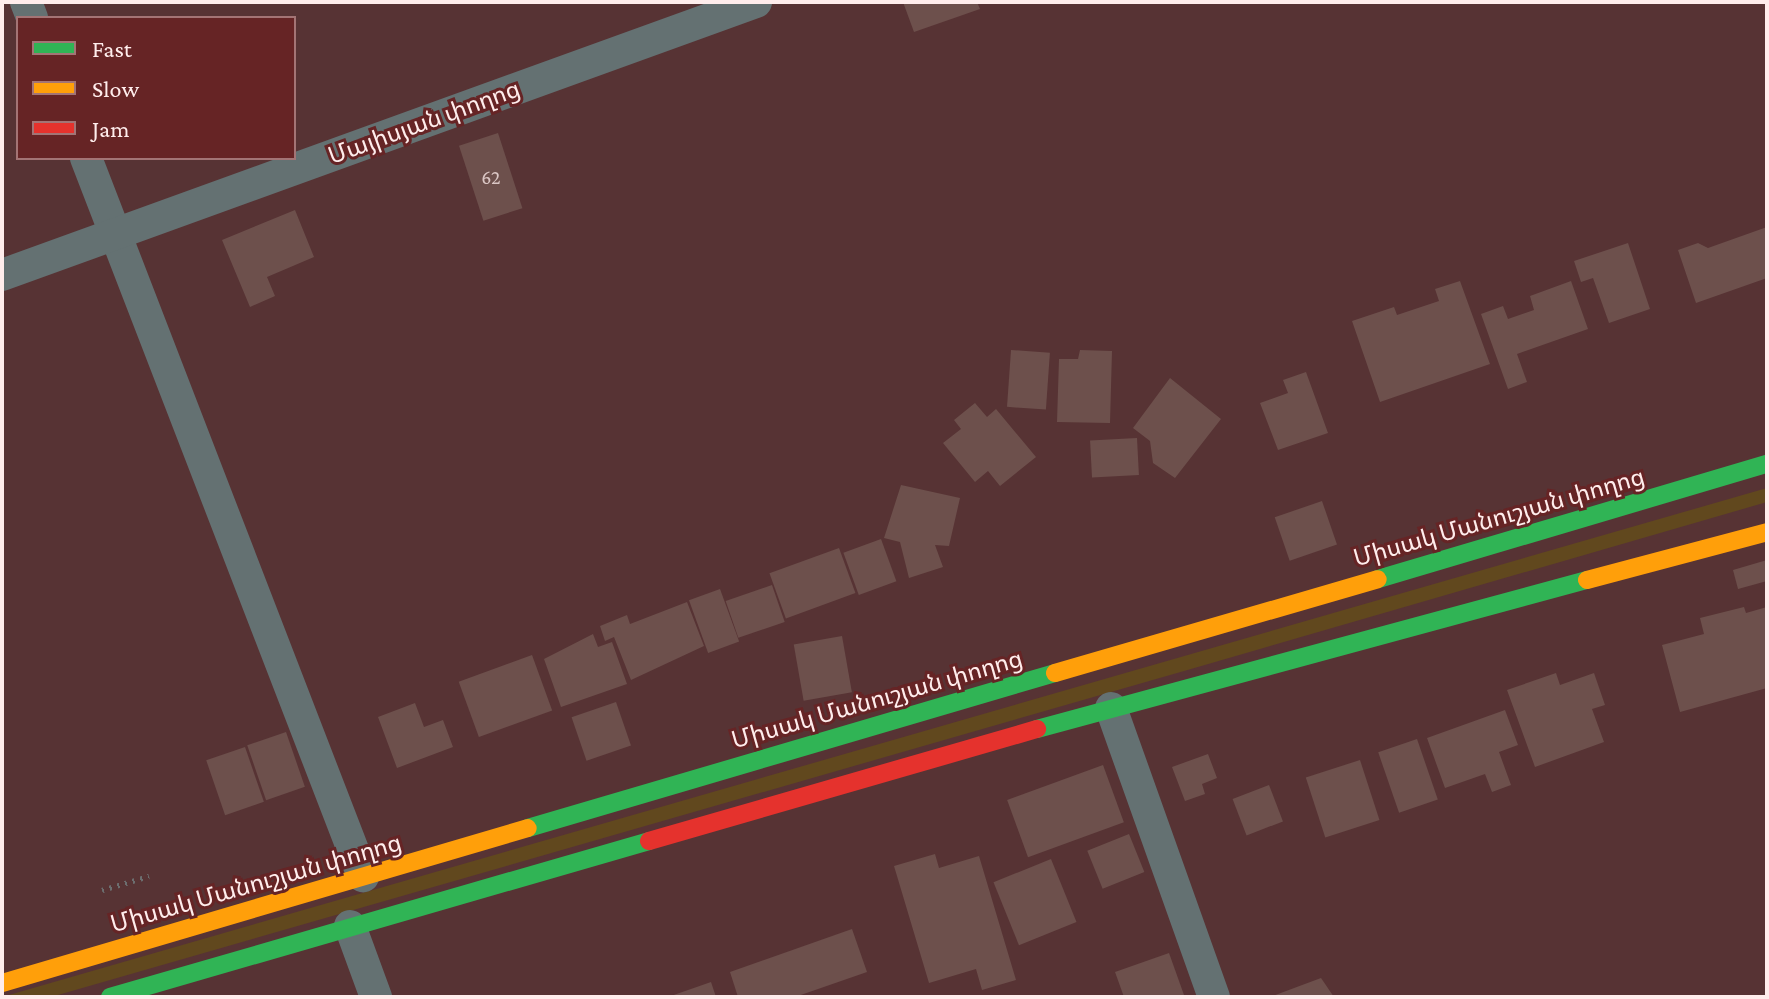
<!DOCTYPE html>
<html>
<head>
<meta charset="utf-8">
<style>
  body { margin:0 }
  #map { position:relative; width:1769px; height:999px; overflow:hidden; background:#573334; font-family:"Crimson Pro","Noto Sans Armenian",serif }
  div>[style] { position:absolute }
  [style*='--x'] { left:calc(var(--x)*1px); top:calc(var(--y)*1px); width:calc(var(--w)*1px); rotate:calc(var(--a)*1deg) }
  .green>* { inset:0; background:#61481e }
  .building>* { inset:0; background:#6d504c; transform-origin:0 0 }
  .path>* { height:5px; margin-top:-2.5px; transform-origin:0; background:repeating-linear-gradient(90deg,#6c6e6f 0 2px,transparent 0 8px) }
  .street>* { height:32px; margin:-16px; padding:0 16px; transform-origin:16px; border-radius:16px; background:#647172 }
  .fast>* { height:18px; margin:-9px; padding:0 9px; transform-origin:9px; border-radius:9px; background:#30b455 }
  .slow>* { height:18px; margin:-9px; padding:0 9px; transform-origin:9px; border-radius:9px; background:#ff9f0a }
  .jam>* { height:18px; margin:-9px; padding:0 9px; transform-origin:9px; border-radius:9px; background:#e5322d }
  span { translate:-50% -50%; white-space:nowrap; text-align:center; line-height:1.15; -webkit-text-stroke:6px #662425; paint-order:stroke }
  .number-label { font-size:20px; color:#dac6c4 }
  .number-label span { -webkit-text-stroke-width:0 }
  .street-label { font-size:24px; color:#ffedec }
  .frame { position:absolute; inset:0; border:4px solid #ffedec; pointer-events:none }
  .legend { position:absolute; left:16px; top:16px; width:280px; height:144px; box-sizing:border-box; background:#662425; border:2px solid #a37475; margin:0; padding:10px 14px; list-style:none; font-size:24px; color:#ffedec }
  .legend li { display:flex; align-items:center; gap:16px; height:40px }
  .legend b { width:40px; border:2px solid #a37475 }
</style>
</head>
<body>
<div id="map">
  <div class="green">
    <div style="clip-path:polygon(1767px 488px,1767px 502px,1191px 669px,51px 997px,2px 997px)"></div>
  </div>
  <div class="building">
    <div style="clip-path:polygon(903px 2px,977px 2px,980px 9px,914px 32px)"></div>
    <div style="left:498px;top:133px;width:79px;height:41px;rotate:72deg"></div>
    <div style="clip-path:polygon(295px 210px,314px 257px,267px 277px,275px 296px,250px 307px,222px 240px)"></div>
    <div style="clip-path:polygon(1767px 227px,1767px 278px,1696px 303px,1678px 250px,1698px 243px,1708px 248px)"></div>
    <div style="clip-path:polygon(1628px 243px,1650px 309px,1609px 323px,1593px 278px,1581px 282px,1574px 261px)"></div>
    <div style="clip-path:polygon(1460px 281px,1490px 364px,1380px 402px,1352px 321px,1394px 307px,1397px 315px,1439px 301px,1435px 289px)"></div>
    <div style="clip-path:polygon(1571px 281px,1588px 329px,1517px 354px,1527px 382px,1508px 389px,1481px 314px,1503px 306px,1508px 319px,1534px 310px,1530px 296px)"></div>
    <div style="left:1011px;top:350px;width:39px;height:57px;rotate:4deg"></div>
    <div style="clip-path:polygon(1080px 350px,1112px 351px,1110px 423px,1057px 422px,1059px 359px,1078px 359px)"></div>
    <div style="clip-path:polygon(1306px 372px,1328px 433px,1278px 450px,1260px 403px,1288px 393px,1283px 380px)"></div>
    <div style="clip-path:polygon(1170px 378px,1221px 419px,1175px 478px,1153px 463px,1150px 441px,1133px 428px)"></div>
    <div style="clip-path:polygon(975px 403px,987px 417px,996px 409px,1036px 457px,1000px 486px,988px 471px,975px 482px,943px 443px,961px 429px,954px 420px)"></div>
    <div style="left:1137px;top:438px;width:37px;height:47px;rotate:87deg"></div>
    <div style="clip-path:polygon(901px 485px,960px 498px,949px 546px,935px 545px,943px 567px,909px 578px,900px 542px,884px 538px)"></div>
    <div style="left:1322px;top:501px;width:46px;height:50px;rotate:71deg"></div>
    <div style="left:881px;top:539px;width:45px;height:40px;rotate:70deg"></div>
    <div style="left:839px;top:548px;width:48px;height:74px;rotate:70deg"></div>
    <div style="clip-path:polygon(1767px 560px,1767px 581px,1738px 589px,1733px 570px)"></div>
    <div style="left:772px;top:585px;width:39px;height:49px;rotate:71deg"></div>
    <div style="left:720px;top:589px;width:56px;height:33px;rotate:70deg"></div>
    <div style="clip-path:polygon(687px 602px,704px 646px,631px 680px,614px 637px,605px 641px,600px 626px,627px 615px,630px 624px)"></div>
    <div style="clip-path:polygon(1744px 607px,1746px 613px,1767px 607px,1767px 688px,1680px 712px,1662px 645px,1704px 634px,1700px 618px)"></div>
    <div style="clip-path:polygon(593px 634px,598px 647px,612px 642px,627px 684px,561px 707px,544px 659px)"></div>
    <div style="left:842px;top:636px;width:57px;height:49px;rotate:80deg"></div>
    <div style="left:532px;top:655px;width:59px;height:78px;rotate:70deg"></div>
    <div style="clip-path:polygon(1556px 673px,1560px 685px,1594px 673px,1605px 705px,1592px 709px,1604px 742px,1535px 767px,1507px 690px)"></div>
    <div style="left:616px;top:702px;width:46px;height:47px;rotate:71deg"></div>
    <div style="clip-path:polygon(415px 703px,424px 727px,443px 720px,453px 747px,397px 768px,378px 717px)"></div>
    <div style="clip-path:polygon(1505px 710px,1518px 745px,1499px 752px,1511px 785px,1492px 792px,1485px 774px,1445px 788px,1427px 738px)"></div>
    <div style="left:286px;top:732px;width:58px;height:41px;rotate:71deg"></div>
    <div style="left:1417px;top:739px;width:64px;height:41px;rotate:71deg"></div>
    <div style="left:245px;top:747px;width:58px;height:41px;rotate:71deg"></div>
    <div style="clip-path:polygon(1208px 754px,1217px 778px,1202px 784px,1205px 794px,1185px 801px,1172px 767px)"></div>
    <div style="left:1360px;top:760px;width:63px;height:57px;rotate:72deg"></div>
    <div style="left:1103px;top:765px;width:61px;height:102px;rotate:70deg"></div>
    <div style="left:1269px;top:785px;width:39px;height:39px;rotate:69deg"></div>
    <div style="left:1129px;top:834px;width:41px;height:45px;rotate:68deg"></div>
    <div style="clip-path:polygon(935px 854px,939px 868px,979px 856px,1016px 980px,982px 990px,976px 969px,929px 983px,894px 866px)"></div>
    <div style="left:1051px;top:859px;width:68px;height:62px;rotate:68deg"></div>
    <div style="clip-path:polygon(852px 929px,867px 972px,795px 997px,738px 997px,730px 972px)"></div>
    <div style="clip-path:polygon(1169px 953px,1184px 995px,1124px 997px,1115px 972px)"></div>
    <div style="clip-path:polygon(1321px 978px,1334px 997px,1270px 997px)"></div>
    <div style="clip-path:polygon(711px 982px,716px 997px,668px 997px)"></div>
  </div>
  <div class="path">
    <div style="--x:102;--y:890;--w:49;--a:-16.6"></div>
  </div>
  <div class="street">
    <div style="--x:26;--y:2;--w:17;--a:69"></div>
    <div style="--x:86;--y:158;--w:770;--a:68.9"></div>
    <div style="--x:2;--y:275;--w:802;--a:-19.9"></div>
    <div style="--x:1111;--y:708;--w:307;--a:70.4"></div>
    <div style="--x:350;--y:926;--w:76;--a:69.9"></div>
  </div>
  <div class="fast">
    <div style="--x:1378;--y:579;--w:406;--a:-16.5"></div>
    <div style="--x:1037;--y:729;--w:570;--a:-15.16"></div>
    <div style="--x:528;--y:828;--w:549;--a:-16.39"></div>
    <div style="--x:110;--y:997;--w:561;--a:-16.14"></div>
  </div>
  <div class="slow">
    <div style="--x:1587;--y:580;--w:186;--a:-14.9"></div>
    <div style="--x:1055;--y:673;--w:336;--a:-16.2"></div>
    <div style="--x:2;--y:983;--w:548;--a:-16.42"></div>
  </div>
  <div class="jam">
    <div style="--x:649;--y:841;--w:404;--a:-16.1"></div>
  </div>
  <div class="number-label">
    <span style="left:491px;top:177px">62</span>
  </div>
  <div class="street-label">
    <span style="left:424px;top:122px;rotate:-20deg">Մայիսյան փողոց</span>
    <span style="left:1499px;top:517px;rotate:-16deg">Միսակ Մանուշյան փողոց</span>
    <span style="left:877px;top:699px;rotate:-16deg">Միսակ Մանուշյան փողոց</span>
    <span style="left:256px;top:883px;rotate:-16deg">Միսակ Մանուշյան փողոց</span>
  </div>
  <div class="frame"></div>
  <ul class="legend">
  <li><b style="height:10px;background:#30b455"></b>Fast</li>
  <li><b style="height:10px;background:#ff9f0a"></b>Slow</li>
  <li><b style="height:10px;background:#e5322d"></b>Jam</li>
  </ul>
</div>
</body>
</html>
